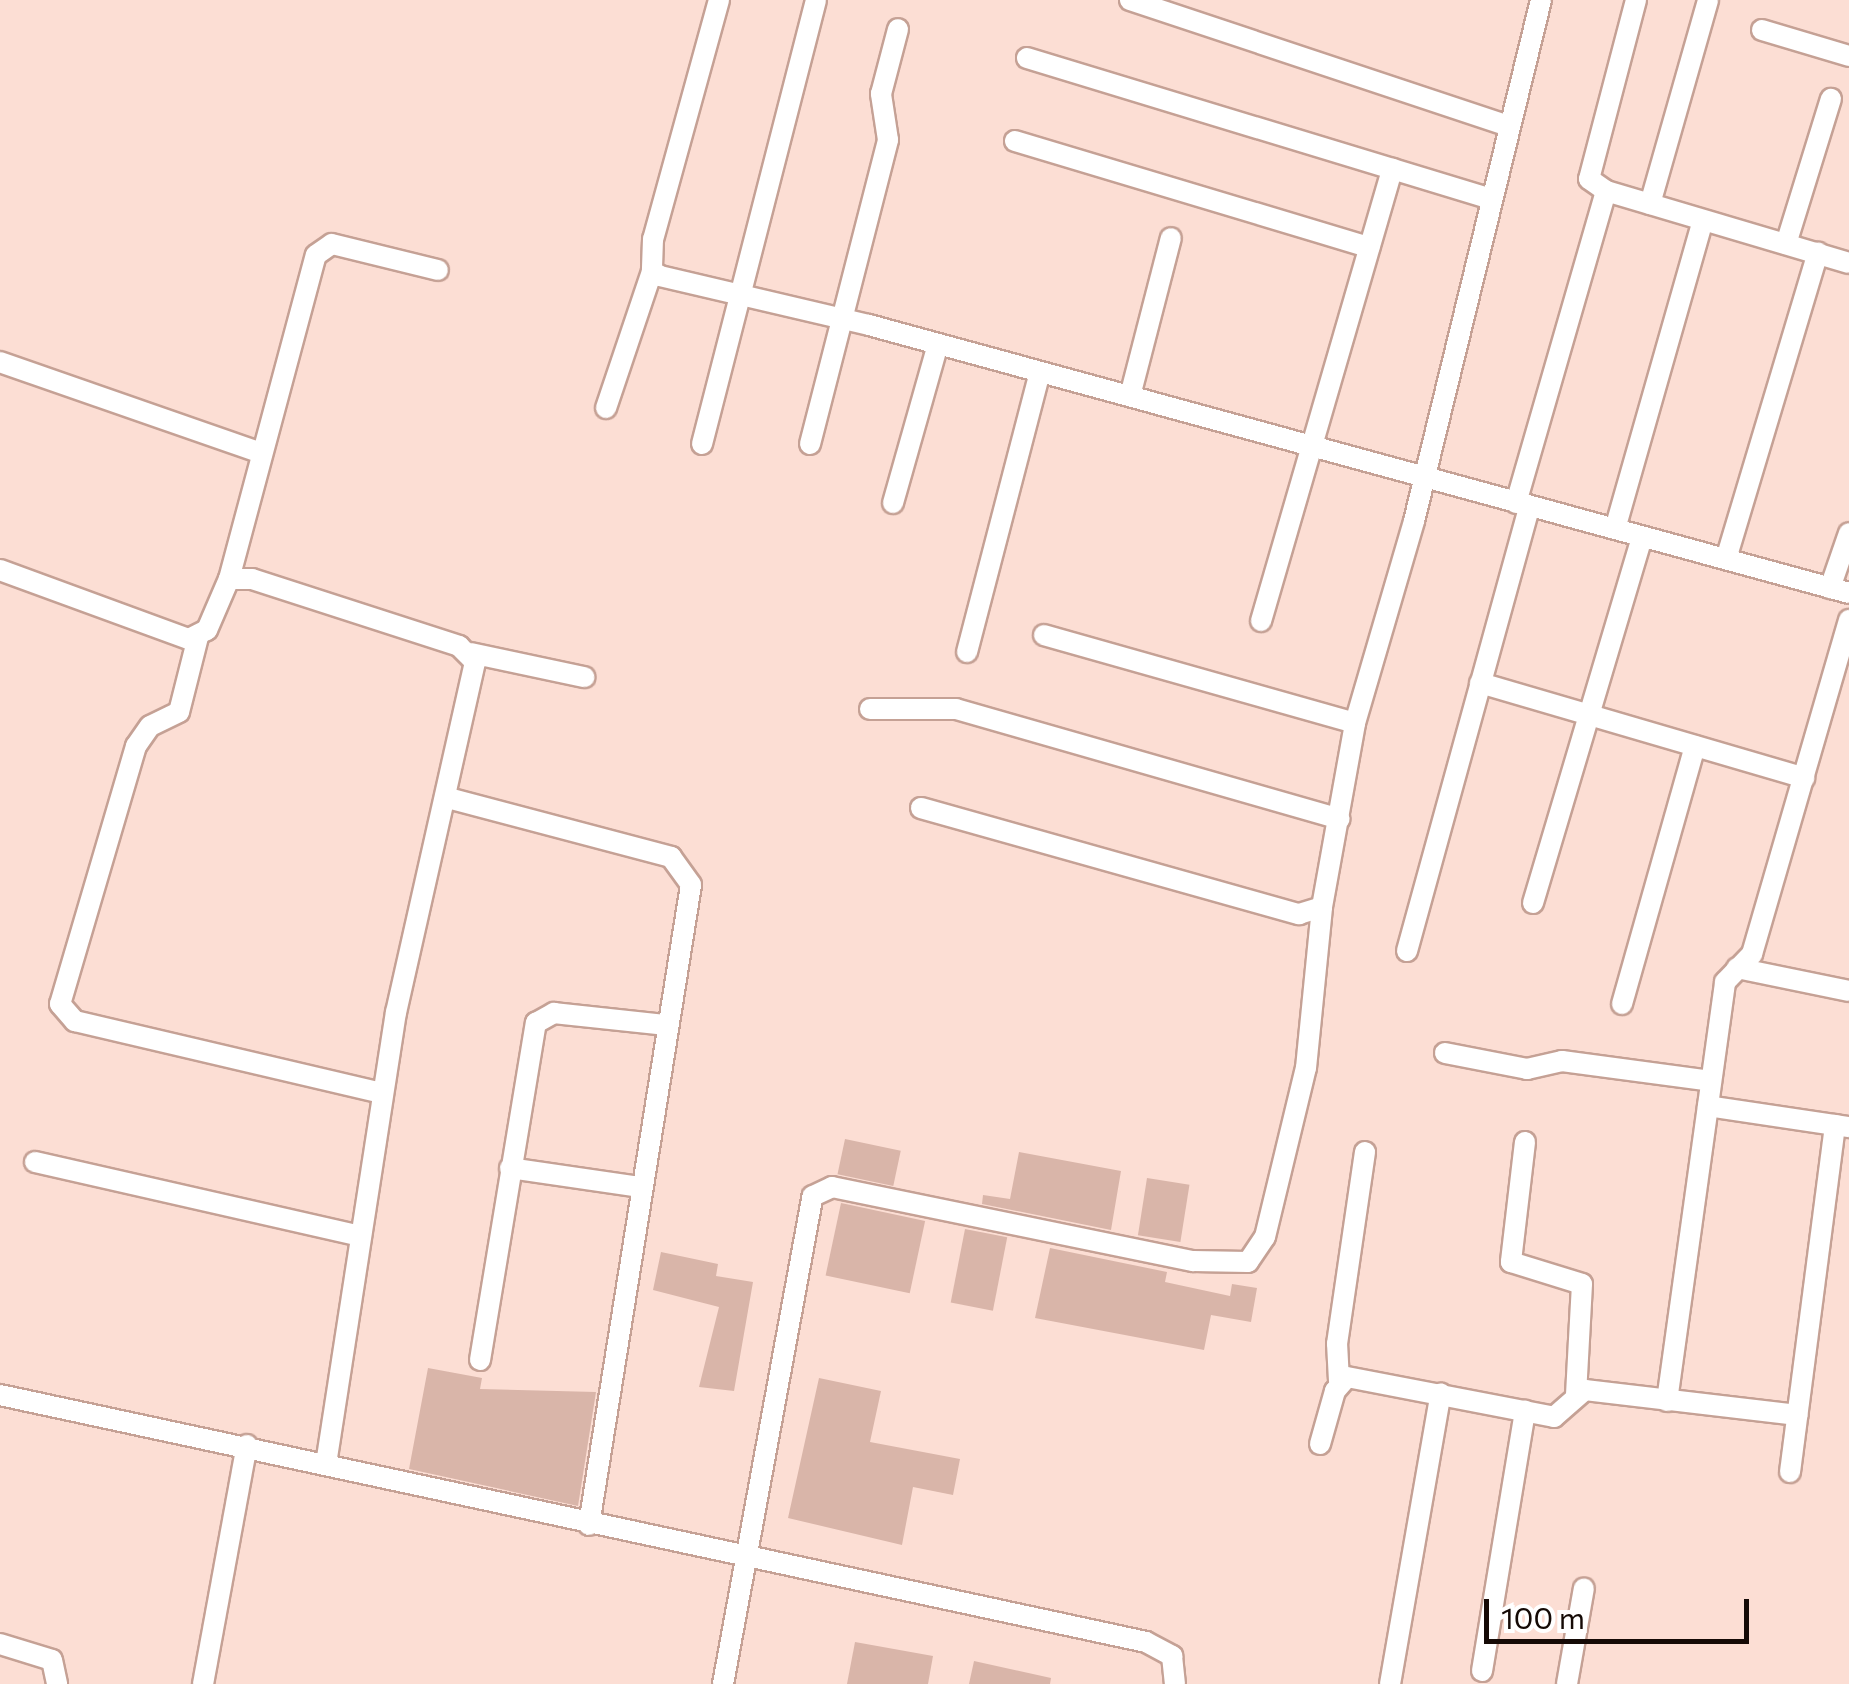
<!DOCTYPE html>
<html>
<head>
<meta charset="utf-8">
<style>
  body { margin:0 }
  #map { position:relative; width:1849px; height:1684px; overflow:hidden; background:#fcded4; font-family:Commissioner,sans-serif }
  div>[style] { position:absolute }
  [style*='--x'] { left:calc(var(--x)*1px); top:calc(var(--y)*1px); width:calc(var(--w)*1px); rotate:calc(var(--a)*1deg) }
  .building>* { inset:0; background:#d9b5a9; transform-origin:0 0 }
  .roads { filter:drop-shadow(2px 0 #c5a195) drop-shadow(-2px 0 #c5a195) drop-shadow(0 2px #c5a195) drop-shadow(0 -2px #c5a195) }
  .minor>* { height:20px; margin:-10px; padding:0 10px; transform-origin:10px; border-radius:10px; background:#fff }
  span { translate:-50% -50%; white-space:nowrap; text-align:center; line-height:1.15; -webkit-text-stroke:8px #fff; paint-order:stroke }
  .scale { position:absolute; left:1484px; top:1599px; width:265px; height:45px; box-sizing:border-box; border:5px solid #150a06; border-top:0; padding-left:12px; font-size:30px; line-height:35px; white-space:nowrap; color:#150a06; -webkit-text-stroke:8px #fff; paint-order:stroke }
</style>
</head>
<body>
<div id="map">
  <div class="building">
    <div style="left:845px;top:1139px;width:57px;height:36px;rotate:12deg"></div>
    <div style="clip-path:polygon(1019px 1152px,1121px 1171px,1111px 1230px,982px 1204px,983px 1195px,1010px 1199px)"></div>
    <div style="left:1147px;top:1178px;width:43px;height:58px;rotate:9deg"></div>
    <div style="left:841px;top:1203px;width:86px;height:74px;rotate:12deg"></div>
    <div style="left:965px;top:1229px;width:43px;height:75px;rotate:11deg"></div>
    <div style="clip-path:polygon(1050px 1248px,1167px 1272px,1165px 1282px,1230px 1296px,1232px 1284px,1257px 1288px,1251px 1322px,1211px 1315px,1204px 1350px,1035px 1318px)"></div>
    <div style="clip-path:polygon(661px 1252px,718px 1264px,716px 1276px,753px 1282px,734px 1391px,699px 1387px,719px 1307px,653px 1290px)"></div>
    <div style="clip-path:polygon(428px 1368px,482px 1378px,480px 1389px,596px 1392px,578px 1506px,409px 1469px)"></div>
    <div style="clip-path:polygon(819px 1378px,881px 1391px,870px 1442px,960px 1459px,953px 1495px,913px 1487px,902px 1545px,788px 1518px)"></div>
    <div style="clip-path:polygon(855px 1642px,933px 1656px,928px 1684px,847px 1684px)"></div>
    <div style="clip-path:polygon(974px 1661px,1051px 1678px,1050px 1684px,969px 1684px)"></div>
  </div>
  <div class="roads">
    <div class="minor">
      <div style="--x:719;--y:0;--w:248;--a:105.4"></div>
      <div style="--x:653;--y:239;--w:32;--a:92"></div>
      <div style="--x:652;--y:271;--w:9;--a:32"></div>
      <div style="--x:660;--y:276;--w:215;--a:13.2"></div>
      <div style="--x:869;--y:325;--w:1016;--a:15.29"></div>
      <div style="--x:1130;--y:0;--w:399;--a:18.4"></div>
      <div style="--x:1636;--y:0;--w:185;--a:104.7"></div>
      <div style="--x:1589;--y:179;--w:21;--a:35"></div>
      <div style="--x:1606;--y:191;--w:253;--a:16.5"></div>
      <div style="--x:1762;--y:30;--w:91;--a:16.6"></div>
      <div style="--x:1027;--y:58;--w:483;--a:16.9"></div>
      <div style="--x:1015;--y:141;--w:370;--a:16.7"></div>
      <div style="--x:1650;--y:204;--w:212;--a:-74.1"></div>
      <div style="--x:1786;--y:244;--w:152;--a:-72.8"></div>
      <div style="--x:0;--y:362;--w:274;--a:19.2"></div>
      <div style="--x:1130;--y:396;--w:163;--a:-75.5"></div>
      <div style="--x:606;--y:408;--w:145;--a:-71.4"></div>
      <div style="--x:702;--y:444;--w:458;--a:-75.6"></div>
      <div style="--x:810;--y:444;--w:314;--a:-75.6"></div>
      <div style="--x:888;--y:140;--w:47;--a:-98.7"></div>
      <div style="--x:881;--y:94;--w:67;--a:-75.3"></div>
      <div style="--x:893;--y:503;--w:165;--a:-74.2"></div>
      <div style="--x:1516;--y:503;--w:325;--a:-73.9"></div>
      <div style="--x:1615;--y:529;--w:321;--a:-74.1"></div>
      <div style="--x:1726;--y:559;--w:320;--a:-73.3"></div>
      <div style="--x:0;--y:570;--w:201;--a:20.1"></div>
      <div style="--x:189;--y:639;--w:20;--a:-27"></div>
      <div style="--x:207;--y:630;--w:56;--a:-66.7"></div>
      <div style="--x:229;--y:579;--w:23;--a:0"></div>
      <div style="--x:252;--y:579;--w:218;--a:17.9"></div>
      <div style="--x:459;--y:646;--w:23;--a:45"></div>
      <div style="--x:475;--y:662;--w:359;--a:102.7"></div>
      <div style="--x:396;--y:1012;--w:456;--a:98.8"></div>
      <div style="--x:229;--y:579;--w:335;--a:-75"></div>
      <div style="--x:316;--y:255;--w:19;--a:-35"></div>
      <div style="--x:332;--y:244;--w:109;--a:13.8"></div>
      <div style="--x:1830;--y:588;--w:58;--a:-70.9"></div>
      <div style="--x:1261;--y:621;--w:471;--a:-73.8"></div>
      <div style="--x:1044;--y:635;--w:323;--a:15.8"></div>
      <div style="--x:198;--y:637;--w:77;--a:104.2"></div>
      <div style="--x:179;--y:712;--w:32;--a:154"></div>
      <div style="--x:150;--y:726;--w:24;--a:125"></div>
      <div style="--x:136;--y:746;--w:269;--a:106.4"></div>
      <div style="--x:60;--y:1004;--w:23;--a:49"></div>
      <div style="--x:75;--y:1021;--w:316;--a:13.2"></div>
      <div style="--x:967;--y:652;--w:289;--a:-75.4"></div>
      <div style="--x:471;--y:653;--w:116;--a:12"></div>
      <div style="--x:1480;--y:683;--w:338;--a:16.3"></div>
      <div style="--x:870;--y:709;--w:86;--a:0"></div>
      <div style="--x:956;--y:709;--w:399;--a:16"></div>
      <div style="--x:448;--y:798;--w:231;--a:14.8"></div>
      <div style="--x:671;--y:857;--w:34;--a:54"></div>
      <div style="--x:691;--y:885;--w:648;--a:99.06"></div>
      <div style="--x:921;--y:808;--w:393;--a:15.7"></div>
      <div style="--x:1299;--y:914;--w:24;--a:-17"></div>
      <div style="--x:1322;--y:907;--w:187;--a:-79.8"></div>
      <div style="--x:1355;--y:723;--w:210;--a:-73.7"></div>
      <div style="--x:1414;--y:521;--w:536;--a:-76.3"></div>
      <div style="--x:1533;--y:903;--w:382;--a:-73.4"></div>
      <div style="--x:1407;--y:951;--w:460;--a:-74.6"></div>
      <div style="--x:1737;--y:968;--w:114;--a:11.6"></div>
      <div style="--x:1622;--y:1004;--w:268;--a:-74.2"></div>
      <div style="--x:1445;--y:1053;--w:84;--a:11"></div>
      <div style="--x:1527;--y:1069;--w:36;--a:-13"></div>
      <div style="--x:1562;--y:1061;--w:150;--a:7.6"></div>
      <div style="--x:1708;--y:1106;--w:143;--a:8.5"></div>
      <div style="--x:1525;--y:1142;--w:121;--a:96.7"></div>
      <div style="--x:1511;--y:1262;--w:74;--a:17.2"></div>
      <div style="--x:1582;--y:1284;--w:110;--a:93.1"></div>
      <div style="--x:35;--y:1162;--w:334;--a:12.8"></div>
      <div style="--x:510;--y:1168;--w:131;--a:8.3"></div>
      <div style="--x:480;--y:1360;--w:342;--a:-80.6"></div>
      <div style="--x:536;--y:1023;--w:21;--a:-29"></div>
      <div style="--x:554;--y:1013;--w:113;--a:6.1"></div>
      <div style="--x:1339;--y:1381;--w:37;--a:-93"></div>
      <div style="--x:1337;--y:1344;--w:194;--a:-81.7"></div>
      <div style="--x:0;--y:1395;--w:1172;--a:12.16"></div>
      <div style="--x:1146;--y:1642;--w:30;--a:28"></div>
      <div style="--x:1172;--y:1656;--w:28;--a:84"></div>
      <div style="--x:1667;--y:1401;--w:423;--a:-82.1"></div>
      <div style="--x:1725;--y:982;--w:39;--a:-46"></div>
      <div style="--x:1752;--y:954;--w:348;--a:-73.8"></div>
      <div style="--x:1320;--y:1444;--w:55;--a:-74.2"></div>
      <div style="--x:1335;--y:1391;--w:18;--a:-49"></div>
      <div style="--x:1347;--y:1377;--w:211;--a:10.9"></div>
      <div style="--x:1554;--y:1417;--w:41;--a:-41.1"></div>
      <div style="--x:1585;--y:1390;--w:214;--a:6.7"></div>
      <div style="--x:1790;--y:1472;--w:350;--a:-82.6"></div>
      <div style="--x:0;--y:1644;--w:54;--a:17.1"></div>
      <div style="--x:52;--y:1660;--w:25;--a:78"></div>
      <div style="--x:1482;--y:1671;--w:264;--a:-80.6"></div>
      <div style="--x:203;--y:1684;--w:243;--a:-79.6"></div>
      <div style="--x:723;--y:1684;--w:496;--a:-79.6"></div>
      <div style="--x:813;--y:1196;--w:21;--a:-25"></div>
      <div style="--x:832;--y:1187;--w:369;--a:11.6"></div>
      <div style="--x:1193;--y:1261;--w:55;--a:1"></div>
      <div style="--x:1248;--y:1262;--w:30;--a:-56"></div>
      <div style="--x:1265;--y:1237;--w:174;--a:-76.4"></div>
      <div style="--x:1306;--y:1068;--w:162;--a:-84.3"></div>
      <div style="--x:1390;--y:1684;--w:295;--a:-80.1"></div>
      <div style="--x:1567;--y:1684;--w:97;--a:-80"></div>
    </div>
  </div>
  <div class="scale">100 m</div>
</div>
</body>
</html>
